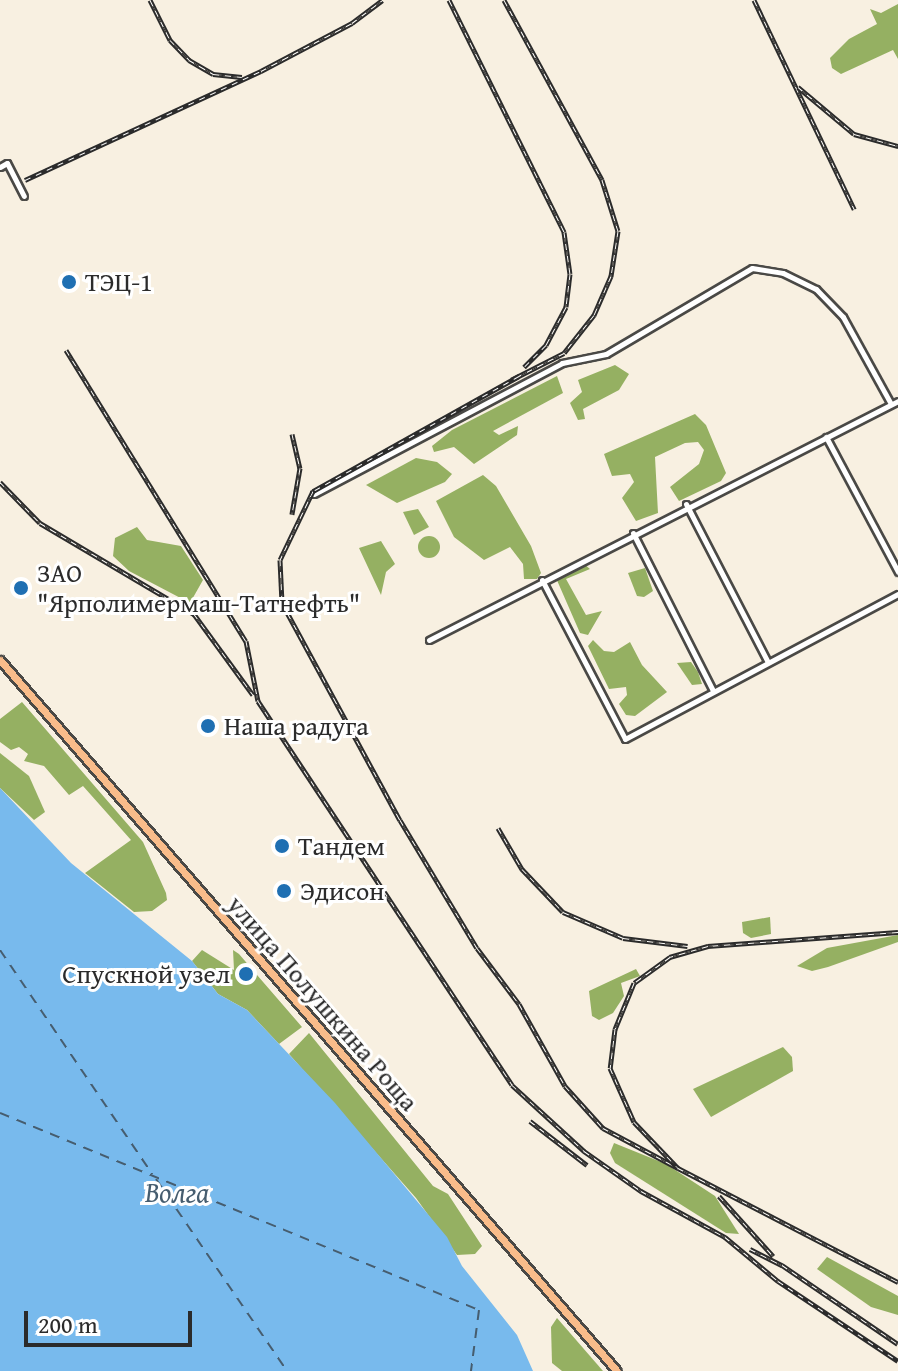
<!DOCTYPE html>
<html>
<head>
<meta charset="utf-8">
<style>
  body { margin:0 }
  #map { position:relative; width:898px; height:1371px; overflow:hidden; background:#f8f0e1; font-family:"Gentium Book Plus",serif }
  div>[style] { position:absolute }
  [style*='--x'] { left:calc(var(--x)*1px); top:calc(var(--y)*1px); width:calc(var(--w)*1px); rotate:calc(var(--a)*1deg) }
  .forest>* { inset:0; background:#95b062 }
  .round { border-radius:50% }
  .water>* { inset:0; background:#78baed }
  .ferry>* { height:2px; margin-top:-1px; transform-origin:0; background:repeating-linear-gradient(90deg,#465d6f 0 10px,transparent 0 18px) }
  .roads { filter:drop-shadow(2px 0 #4a4946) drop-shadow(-2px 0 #4a4946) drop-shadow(0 2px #4a4946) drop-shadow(0 -2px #4a4946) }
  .minor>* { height:5px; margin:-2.5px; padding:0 2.5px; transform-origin:2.5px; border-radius:2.5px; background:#fff }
  .major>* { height:7px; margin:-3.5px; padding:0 3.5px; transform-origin:3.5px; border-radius:3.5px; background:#f9bc8a }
  .rail>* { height:5px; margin-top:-2.5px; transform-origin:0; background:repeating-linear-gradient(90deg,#fff 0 6px,#2b2b2b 0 12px); box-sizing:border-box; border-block:2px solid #2b2b2b }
  .dots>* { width:22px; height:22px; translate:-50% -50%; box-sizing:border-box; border:4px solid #fff; border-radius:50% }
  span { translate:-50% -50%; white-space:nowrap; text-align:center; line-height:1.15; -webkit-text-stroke:6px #fff; paint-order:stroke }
  .poi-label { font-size:26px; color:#2b2b2b }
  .left { translate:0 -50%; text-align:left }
  .right { translate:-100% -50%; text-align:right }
  .street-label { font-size:26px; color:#2b2b2b }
  .water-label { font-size:28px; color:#465d6f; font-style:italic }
  .scale { position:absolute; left:24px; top:1311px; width:168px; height:36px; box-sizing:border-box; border:4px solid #2b2b2b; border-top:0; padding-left:10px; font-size:24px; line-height:28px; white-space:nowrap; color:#2b2b2b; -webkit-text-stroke:6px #fff; paint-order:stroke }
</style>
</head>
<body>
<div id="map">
  <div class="forest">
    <div style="clip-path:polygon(898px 4px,898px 59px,893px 50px,841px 74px,832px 68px,830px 58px,849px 39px,877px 24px,870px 9px,881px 13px)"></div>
    <div style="clip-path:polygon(615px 365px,629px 374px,619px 390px,583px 409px,585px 419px,578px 420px,570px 403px,582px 392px,578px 380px)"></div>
    <div style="clip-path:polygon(557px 376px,563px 393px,493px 431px,499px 435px,518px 426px,517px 435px,474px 464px,454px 447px,434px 452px,432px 446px,452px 430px)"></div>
    <div style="clip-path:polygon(695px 414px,706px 425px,726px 473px,721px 481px,679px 501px,670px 487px,699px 464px,704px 450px,698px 442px,685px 443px,655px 457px,658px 513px,636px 521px,622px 498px,634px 482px,630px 474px,612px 476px,604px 454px)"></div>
    <div style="clip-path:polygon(416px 458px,437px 462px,452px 474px,445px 482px,397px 503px,366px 485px)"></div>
    <div style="clip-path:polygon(483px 475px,496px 486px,531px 546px,541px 573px,537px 579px,524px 579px,523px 564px,510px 547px,484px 560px,454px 537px,436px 501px)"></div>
    <div style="clip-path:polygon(418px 509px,429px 527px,414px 535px,403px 512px)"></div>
    <div style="clip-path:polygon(137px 527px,147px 540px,181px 546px,203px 580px,190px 603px,129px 571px,113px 556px,115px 538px)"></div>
    <div class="round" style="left:418px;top:536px;width:22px;height:22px"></div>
    <div style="clip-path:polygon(381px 541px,395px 564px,386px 572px,381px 595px,359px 548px)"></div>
    <div style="clip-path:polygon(584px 564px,590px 569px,566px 579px,586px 615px,602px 611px,588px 635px,580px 633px,556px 578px)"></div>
    <div style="clip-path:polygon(645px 568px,653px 591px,644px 597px,637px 596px,628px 573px)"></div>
    <div style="clip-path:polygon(593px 640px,604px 651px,614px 652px,630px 642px,642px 665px,667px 692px,635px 716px,626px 715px,619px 704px,627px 695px,626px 687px,609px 689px,588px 646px)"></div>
    <div style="clip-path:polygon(691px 662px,698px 672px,702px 684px,692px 685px,677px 663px)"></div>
    <div style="clip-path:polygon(22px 702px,143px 842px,166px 893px,167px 900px,152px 911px,134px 912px,85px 873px,131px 840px,83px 786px,69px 795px,44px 766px,24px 761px,28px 754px,19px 747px,11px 750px,0 742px,0 719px)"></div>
    <div style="clip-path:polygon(0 753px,29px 776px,45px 812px,34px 820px,0 788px)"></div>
    <div style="clip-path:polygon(770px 917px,771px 934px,751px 938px,743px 933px,742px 922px)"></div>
    <div style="clip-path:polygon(898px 935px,898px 942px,828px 967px,812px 971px,797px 966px,827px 948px)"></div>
    <div style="clip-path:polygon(202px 950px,234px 970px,233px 950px,239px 954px,302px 1027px,279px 1044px,247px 1010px,218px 994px,192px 961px)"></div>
    <div style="clip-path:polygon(636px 969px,640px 976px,621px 983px,624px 996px,613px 1013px,599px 1020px,592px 1016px,589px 991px)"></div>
    <div style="clip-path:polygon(309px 1033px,433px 1186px,448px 1194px,482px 1246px,475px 1254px,457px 1255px,416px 1198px,289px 1054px)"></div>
    <div style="clip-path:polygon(783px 1047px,792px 1057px,793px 1071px,711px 1117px,693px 1089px)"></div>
    <div style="clip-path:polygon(614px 1143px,666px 1164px,715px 1196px,739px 1234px,726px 1233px,615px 1163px,610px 1153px)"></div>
    <div style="clip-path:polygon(827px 1257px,898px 1296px,898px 1315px,871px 1307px,817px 1269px)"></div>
    <div style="clip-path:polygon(557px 1318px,603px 1371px,562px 1371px,552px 1363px,551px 1327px)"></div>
  </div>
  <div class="water">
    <div style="clip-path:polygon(0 788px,71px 863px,192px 961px,218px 994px,247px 1010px,335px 1103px,447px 1237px,462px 1266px,517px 1335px,533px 1371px,0 1371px)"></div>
  </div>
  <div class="ferry">
    <div style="--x:0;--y:950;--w:271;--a:55.8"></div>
    <div style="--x:0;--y:1113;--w:518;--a:22.36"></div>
    <div style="--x:479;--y:1310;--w:62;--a:97.5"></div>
    <div style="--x:156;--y:1179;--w:232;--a:55.7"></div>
  </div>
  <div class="roads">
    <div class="minor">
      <div style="--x:0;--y:167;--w:8;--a:-30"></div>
      <div style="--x:7;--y:163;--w:37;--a:63"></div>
      <div style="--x:826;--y:437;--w:153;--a:61.9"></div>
      <div style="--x:314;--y:494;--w:280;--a:-27.8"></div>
      <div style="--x:562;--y:363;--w:45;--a:-11.6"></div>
      <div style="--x:606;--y:354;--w:169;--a:-30.5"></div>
      <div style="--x:752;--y:268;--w:31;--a:9"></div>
      <div style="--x:783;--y:273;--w:37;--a:26"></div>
      <div style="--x:816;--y:289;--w:39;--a:46"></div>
      <div style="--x:843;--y:317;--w:99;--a:61.1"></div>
      <div style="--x:686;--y:504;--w:178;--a:62.6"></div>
      <div style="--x:633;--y:533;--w:177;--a:63.1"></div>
      <div style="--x:542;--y:580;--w:179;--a:62.4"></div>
      <div style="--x:625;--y:739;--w:309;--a:-28"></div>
      <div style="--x:429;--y:640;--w:526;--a:-27"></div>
    </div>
    <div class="major">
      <div style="--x:0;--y:660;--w:941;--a:49.05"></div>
    </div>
  </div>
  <div class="rail">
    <div style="--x:150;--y:0;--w:45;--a:63.4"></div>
    <div style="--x:170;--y:40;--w:28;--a:46"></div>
    <div style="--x:189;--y:60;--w:28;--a:30"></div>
    <div style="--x:213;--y:74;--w:29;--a:6"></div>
    <div style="--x:449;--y:0;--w:259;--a:63.6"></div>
    <div style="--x:564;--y:232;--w:42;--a:81.9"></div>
    <div style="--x:570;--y:274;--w:33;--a:97"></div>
    <div style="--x:566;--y:307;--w:43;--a:117.8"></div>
    <div style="--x:546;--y:345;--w:31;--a:135"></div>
    <div style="--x:504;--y:0;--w:205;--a:61.4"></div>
    <div style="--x:602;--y:180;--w:53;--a:72.6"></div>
    <div style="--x:618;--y:231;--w:46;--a:98.8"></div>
    <div style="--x:611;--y:276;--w:43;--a:113.6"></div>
    <div style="--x:594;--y:315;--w:48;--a:128.3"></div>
    <div style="--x:564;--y:353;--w:59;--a:153"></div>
    <div style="--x:754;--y:0;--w:232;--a:64.4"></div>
    <div style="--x:798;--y:87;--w:73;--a:40"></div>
    <div style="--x:854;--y:134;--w:46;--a:15.3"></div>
    <div style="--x:25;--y:180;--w:260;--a:-24.8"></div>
    <div style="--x:261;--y:71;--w:103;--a:-27.8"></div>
    <div style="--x:352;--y:23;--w:38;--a:-37"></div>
    <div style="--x:66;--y:350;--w:342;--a:58.3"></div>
    <div style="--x:246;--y:641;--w:61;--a:78.7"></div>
    <div style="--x:258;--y:701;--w:460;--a:56.5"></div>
    <div style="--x:512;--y:1085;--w:98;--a:42.5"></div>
    <div style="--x:584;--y:1151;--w:70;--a:35.1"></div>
    <div style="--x:641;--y:1191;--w:96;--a:28.7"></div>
    <div style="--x:725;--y:1237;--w:69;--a:39.7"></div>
    <div style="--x:778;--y:1281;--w:144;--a:33.7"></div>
    <div style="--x:519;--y:376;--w:236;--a:150.8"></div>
    <div style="--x:313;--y:491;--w:76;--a:115.6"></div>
    <div style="--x:280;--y:560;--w:43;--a:87.3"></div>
    <div style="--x:282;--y:603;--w:247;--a:61.5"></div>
    <div style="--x:400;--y:820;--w:149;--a:59"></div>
    <div style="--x:477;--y:948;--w:70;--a:53.1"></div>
    <div style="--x:519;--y:1004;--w:94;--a:60.7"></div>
    <div style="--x:565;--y:1086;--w:57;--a:47.9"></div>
    <div style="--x:603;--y:1128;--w:85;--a:28.1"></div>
    <div style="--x:292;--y:434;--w:35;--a:77"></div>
    <div style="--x:300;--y:468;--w:47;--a:99.9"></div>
    <div style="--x:0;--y:482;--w:57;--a:45.7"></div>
    <div style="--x:40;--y:523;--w:179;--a:30.6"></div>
    <div style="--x:194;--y:614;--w:100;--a:53.9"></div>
    <div style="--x:498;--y:828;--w:48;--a:59.7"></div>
    <div style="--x:522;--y:869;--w:59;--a:46.4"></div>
    <div style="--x:563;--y:912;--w:65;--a:23.4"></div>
    <div style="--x:623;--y:938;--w:65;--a:7"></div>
    <div style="--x:898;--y:932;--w:191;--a:175.8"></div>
    <div style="--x:708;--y:946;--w:40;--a:164"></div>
    <div style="--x:670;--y:957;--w:44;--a:144.2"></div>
    <div style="--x:634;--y:983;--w:50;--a:112.4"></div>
    <div style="--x:615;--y:1029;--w:39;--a:97"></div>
    <div style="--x:610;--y:1068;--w:59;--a:66"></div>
    <div style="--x:634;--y:1122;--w:64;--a:46.3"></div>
    <div style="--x:678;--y:1168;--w:248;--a:27.4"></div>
    <div style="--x:530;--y:1121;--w:72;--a:37.7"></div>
    <div style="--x:719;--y:1196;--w:81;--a:48"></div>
    <div style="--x:750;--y:1249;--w:36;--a:27"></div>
    <div style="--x:782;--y:1265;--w:140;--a:34.3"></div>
  </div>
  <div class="dots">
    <div style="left:69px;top:282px;background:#1f6fb2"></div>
    <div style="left:21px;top:588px;background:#1f6fb2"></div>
    <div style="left:208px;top:726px;background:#1f6fb2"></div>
    <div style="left:282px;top:846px;background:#1f6fb2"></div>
    <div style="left:284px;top:891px;background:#1f6fb2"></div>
    <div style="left:246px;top:974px;background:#1f6fb2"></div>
  </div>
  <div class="poi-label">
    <span class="left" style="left:85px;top:282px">ТЭЦ-1</span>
    <span class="left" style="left:37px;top:588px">ЗАО<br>"Ярполимермаш-Татнефть"</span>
    <span class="left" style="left:224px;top:726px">Наша радуга</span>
    <span class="left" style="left:298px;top:846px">Тандем</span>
    <span class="left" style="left:300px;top:891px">Эдисон</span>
    <span class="right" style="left:230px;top:974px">Спускной узел</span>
  </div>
  <div class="street-label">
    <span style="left:323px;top:1003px;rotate:49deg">улица Полушкина Роща</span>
  </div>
  <div class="water-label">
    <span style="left:177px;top:1192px">Волга</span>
  </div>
  <div class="scale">200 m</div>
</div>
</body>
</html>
